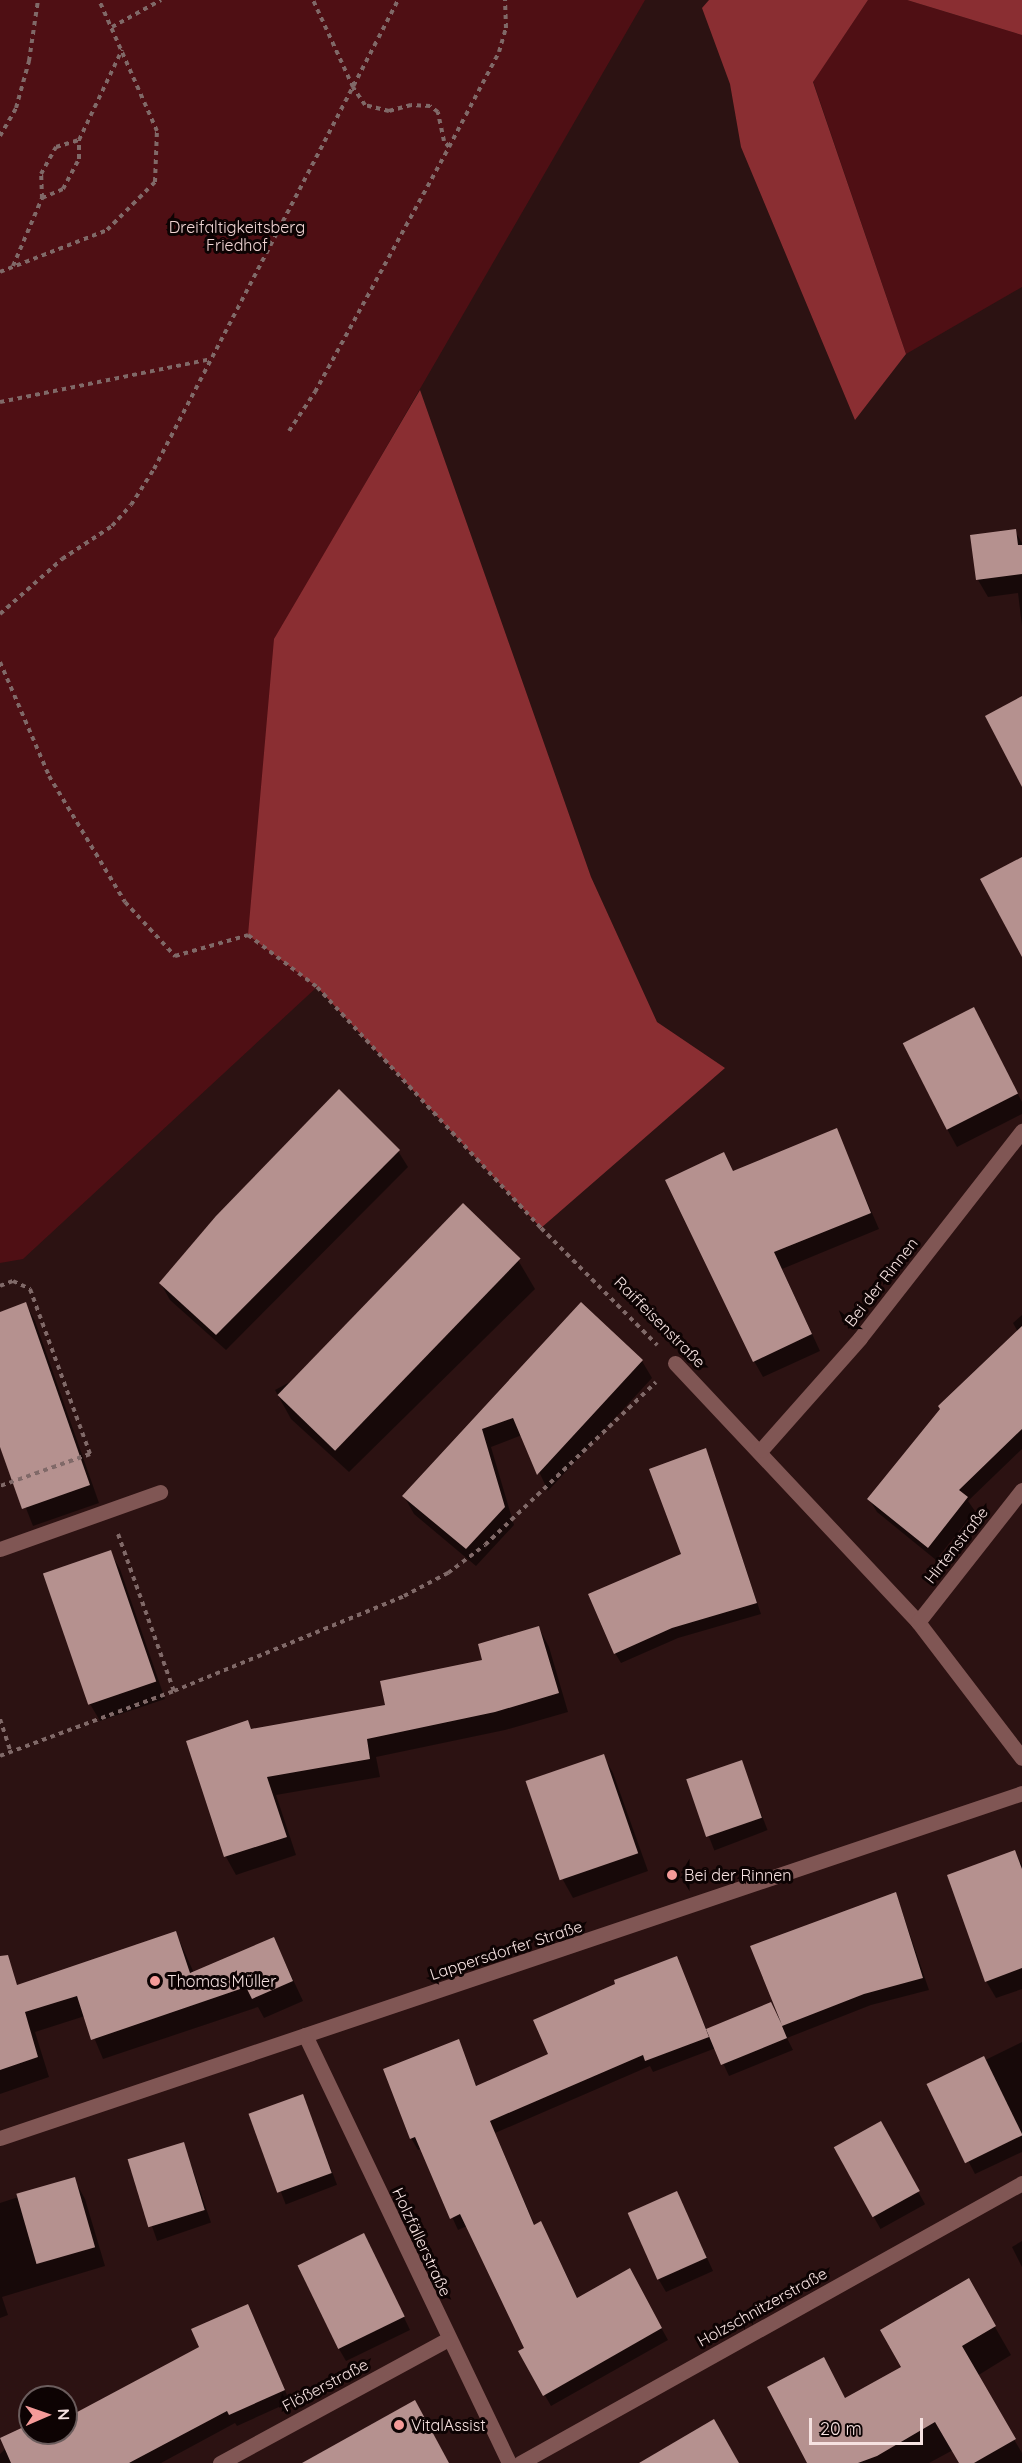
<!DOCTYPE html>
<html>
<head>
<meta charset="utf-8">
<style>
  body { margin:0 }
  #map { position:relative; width:1022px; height:2463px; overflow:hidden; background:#2c1212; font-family:Quicksand,sans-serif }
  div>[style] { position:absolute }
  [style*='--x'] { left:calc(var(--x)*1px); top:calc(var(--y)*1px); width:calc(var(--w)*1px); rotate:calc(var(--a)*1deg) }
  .green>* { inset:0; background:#4f0f14 }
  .forest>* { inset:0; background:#8a2e32 }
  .shadow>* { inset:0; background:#0007; transform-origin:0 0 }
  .building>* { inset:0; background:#b5918f; transform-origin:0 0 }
  .path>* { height:4px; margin-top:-2px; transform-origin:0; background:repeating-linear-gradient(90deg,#806968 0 4.5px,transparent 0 9px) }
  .minor>* { height:15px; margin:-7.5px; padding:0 7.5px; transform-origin:7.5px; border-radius:7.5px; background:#805654 }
  .tertiary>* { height:15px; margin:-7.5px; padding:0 7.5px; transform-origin:7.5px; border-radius:7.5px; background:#805654 }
  .dots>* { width:16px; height:16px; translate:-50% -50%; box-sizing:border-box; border:3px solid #0d0303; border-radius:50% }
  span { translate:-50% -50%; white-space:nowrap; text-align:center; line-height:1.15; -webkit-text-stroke:6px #0d0303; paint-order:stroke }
  .park-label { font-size:16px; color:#f2d6d5 }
  .street-label { font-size:16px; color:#f6e2e1 }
  .poi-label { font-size:16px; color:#f6e2e1 }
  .left { translate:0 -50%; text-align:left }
  .north { position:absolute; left:18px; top:2385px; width:60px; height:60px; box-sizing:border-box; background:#0d0303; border:2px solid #6a5c5c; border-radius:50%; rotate:88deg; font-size:16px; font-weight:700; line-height:24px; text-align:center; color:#f6e2e1 }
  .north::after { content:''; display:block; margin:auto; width:21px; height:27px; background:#f59b99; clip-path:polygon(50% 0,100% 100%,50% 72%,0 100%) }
  .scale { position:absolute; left:809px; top:2418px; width:114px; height:27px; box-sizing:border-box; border:3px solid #f6e2e1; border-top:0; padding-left:8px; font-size:18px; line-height:21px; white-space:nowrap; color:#f6e2e1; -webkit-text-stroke:4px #0d0303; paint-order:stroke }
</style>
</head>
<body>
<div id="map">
  <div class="green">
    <div style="clip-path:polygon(0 0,645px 0,358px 496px,248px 935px,317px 987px,23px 1259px,0 1263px)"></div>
    <div style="clip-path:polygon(868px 0,907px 0,1022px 35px,1022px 287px,906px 354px,813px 81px)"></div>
  </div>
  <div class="forest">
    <div style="clip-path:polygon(709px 0,868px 0,813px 82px,906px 354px,855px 420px,741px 147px,730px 84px,702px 8px)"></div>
    <div style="clip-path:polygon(907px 0,1022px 0,1022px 35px)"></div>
    <div style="clip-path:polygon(420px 390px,591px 877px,657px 1022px,725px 1068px,541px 1228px,317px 987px,248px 935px,274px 639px)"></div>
  </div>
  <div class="shadow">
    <div style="clip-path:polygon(1015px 531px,1022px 543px,1022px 626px,1018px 593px,988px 597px,978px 580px)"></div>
    <div style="clip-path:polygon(974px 1009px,1022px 1102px,1022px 1114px,957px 1147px,947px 1129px)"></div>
    <div style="clip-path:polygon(836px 1130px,879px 1229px,782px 1269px,820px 1351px,763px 1377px,754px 1361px,733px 1172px)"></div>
    <div style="clip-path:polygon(398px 1151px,408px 1167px,226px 1350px,170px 1300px,161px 1284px)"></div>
    <div style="clip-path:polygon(518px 1260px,535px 1289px,349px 1472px,291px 1419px,275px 1390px)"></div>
    <div style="clip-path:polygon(26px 1304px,35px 1321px,99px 1503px,33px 1526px,0 1442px,0 1313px)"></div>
    <div style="clip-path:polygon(581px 1304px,642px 1361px,652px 1378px,548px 1491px,522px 1435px,491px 1447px,514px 1525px,476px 1566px,414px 1514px,404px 1496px)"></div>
    <div style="clip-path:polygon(1022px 1315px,1022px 1449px,968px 1501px,975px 1511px,936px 1560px,877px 1512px,869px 1499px,1018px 1332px,1013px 1323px)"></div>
    <div style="clip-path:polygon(706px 1450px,761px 1614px,678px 1638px,621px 1663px,615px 1653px,683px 1554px)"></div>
    <div style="clip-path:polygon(110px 1552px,120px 1569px,165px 1699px,100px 1721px,90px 1704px)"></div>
    <div style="clip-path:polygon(539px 1628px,549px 1647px,568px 1712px,505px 1730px,376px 1757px,380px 1777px,276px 1795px,296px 1855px,236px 1875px,226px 1857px,188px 1742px,248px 1722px,252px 1730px,387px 1706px,484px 1661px)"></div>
    <div style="clip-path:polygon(603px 1756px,613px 1773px,648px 1871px,573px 1898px,563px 1880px)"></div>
    <div style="left:741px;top:1761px;width:74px;height:57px;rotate:69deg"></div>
    <div style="clip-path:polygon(1015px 1852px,1022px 1865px,1022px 1989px,996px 1998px,986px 1981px)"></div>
    <div style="clip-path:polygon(896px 1894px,929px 1990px,871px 2005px,787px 2038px,793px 2050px,729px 2076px,716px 2048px,653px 2072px,650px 2066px,495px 2133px,535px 2226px,547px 2235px,578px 2299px,629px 2270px,668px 2340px,551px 2406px,520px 2352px,526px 2349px,467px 2226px,458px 2230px,421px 2149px,418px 2150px,411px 2138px,458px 2041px,477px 2087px,550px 2055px,676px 1958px,707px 2030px,777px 2015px)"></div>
    <div style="clip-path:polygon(176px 1933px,194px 1973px,274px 1939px,303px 2001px,264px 2018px,258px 2007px,103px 2059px,85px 2016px,35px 2032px,49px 2077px,0 2094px,0 1992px)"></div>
    <div style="clip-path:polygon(1022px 2042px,1022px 2152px,975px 2174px,930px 2087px)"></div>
    <div style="left:303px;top:2096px;width:95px;height:55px;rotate:69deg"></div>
    <div style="left:880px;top:2123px;width:93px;height:51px;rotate:61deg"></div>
    <div style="left:184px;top:2144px;width:83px;height:57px;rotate:71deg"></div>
    <div style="clip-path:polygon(74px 2179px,85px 2199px,105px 2266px,2px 2297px,8px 2315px,0 2318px,0 2203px)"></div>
    <div style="clip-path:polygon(683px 2205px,713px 2271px,666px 2292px,659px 2280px)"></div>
    <div style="clip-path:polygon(1022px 2241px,1022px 2267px,1012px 2247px)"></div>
    <div style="clip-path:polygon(370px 2246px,410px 2330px,346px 2361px,339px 2349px)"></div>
    <div style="clip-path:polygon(968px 2280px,1011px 2355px,977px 2376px,1022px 2453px,1022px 2463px,960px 2463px,953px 2450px,929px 2463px,808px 2463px,824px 2359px,846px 2400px,903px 2367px)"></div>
    <div style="clip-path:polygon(254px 2318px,290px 2402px,237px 2426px,235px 2423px,161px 2463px,0 2463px,0 2454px,30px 2425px,30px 2433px,66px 2433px,66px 2419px)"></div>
  </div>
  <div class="building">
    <div style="clip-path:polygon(1016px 529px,1018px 545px,1022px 545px,1022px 574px,976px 580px,970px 535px)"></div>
    <div style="clip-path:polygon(1022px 696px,1022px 787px,985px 716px)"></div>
    <div style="clip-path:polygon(1022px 857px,1022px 957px,980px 879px)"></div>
    <div style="left:974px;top:1007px;width:97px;height:80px;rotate:63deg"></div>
    <div style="clip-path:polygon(339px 1089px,400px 1150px,216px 1335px,159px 1283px,216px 1216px)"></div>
    <div style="clip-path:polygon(837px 1128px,871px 1213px,774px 1252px,812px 1334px,753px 1362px,665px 1180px,724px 1152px,733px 1171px)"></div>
    <div style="left:463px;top:1203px;width:80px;height:267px;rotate:44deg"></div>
    <div style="clip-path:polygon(26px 1302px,90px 1485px,22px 1509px,0 1447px,0 1312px)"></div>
    <div style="clip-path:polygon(581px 1302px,643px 1360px,537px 1475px,513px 1418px,482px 1429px,505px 1507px,466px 1549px,402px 1496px)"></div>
    <div style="clip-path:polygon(1022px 1326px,1022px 1429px,959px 1490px,968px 1497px,928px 1548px,867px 1499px,940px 1409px,938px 1406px)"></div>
    <div style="clip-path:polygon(706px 1448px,757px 1603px,672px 1628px,614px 1654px,588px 1594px,681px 1554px,649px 1469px)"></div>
    <div style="left:111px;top:1550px;width:139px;height:72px;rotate:71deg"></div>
    <div style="clip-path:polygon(539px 1626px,559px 1693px,495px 1712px,367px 1739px,370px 1759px,267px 1777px,287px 1837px,224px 1857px,186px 1741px,248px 1720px,251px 1729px,385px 1705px,380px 1681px,482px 1660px,478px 1644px)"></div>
    <div style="left:604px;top:1754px;width:105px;height:83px;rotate:71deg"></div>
    <div style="left:742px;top:1760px;width:61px;height:59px;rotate:71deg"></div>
    <div style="clip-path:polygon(1015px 1850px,1022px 1869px,1022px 1968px,985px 1982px,947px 1875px)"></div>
    <div style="clip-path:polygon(896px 1892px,923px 1978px,864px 1994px,782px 2026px,787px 2038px,721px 2065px,706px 2029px,771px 2002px,782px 2025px,750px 1946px)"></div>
    <div style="clip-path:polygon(176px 1931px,190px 1973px,274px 1937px,293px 1981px,252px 1999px,246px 1987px,91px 2040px,77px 1996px,25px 2012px,38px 2057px,0 2070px,0 1956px,8px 1955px,17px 1985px)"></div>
    <div style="clip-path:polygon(677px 1956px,709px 2037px,645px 2061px,643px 2055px,490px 2121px,534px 2225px,541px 2221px,577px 2298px,630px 2268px,662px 2328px,543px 2396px,518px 2351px,524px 2348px,460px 2214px,450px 2219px,415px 2137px,410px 2139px,383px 2069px,459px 2039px,476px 2086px,548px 2054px,533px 2020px,615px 1984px,614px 1980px)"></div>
    <div style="left:984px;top:2056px;width:88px;height:64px;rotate:64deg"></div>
    <div style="left:303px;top:2094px;width:84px;height:58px;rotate:70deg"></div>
    <div style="left:881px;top:2121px;width:80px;height:54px;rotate:61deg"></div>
    <div style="left:184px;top:2142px;width:71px;height:59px;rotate:73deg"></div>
    <div style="left:75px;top:2177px;width:73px;height:61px;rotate:74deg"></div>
    <div style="left:677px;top:2191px;width:73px;height:54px;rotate:66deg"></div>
    <div style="left:364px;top:2233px;width:93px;height:74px;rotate:64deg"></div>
    <div style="clip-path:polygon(969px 2278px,996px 2326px,962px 2346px,1016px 2439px,974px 2463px,959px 2463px,935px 2422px,877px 2456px,858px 2463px,807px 2463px,767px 2387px,824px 2357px,845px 2398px,901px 2367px,880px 2330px)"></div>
    <div style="clip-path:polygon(248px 2304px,285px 2390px,229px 2415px,227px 2411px,129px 2463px,11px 2463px,0 2438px,30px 2424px,30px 2433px,66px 2433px,66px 2418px,199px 2347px,191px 2329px)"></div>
    <div style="clip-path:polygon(415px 2400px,449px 2463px,302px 2463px)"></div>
    <div style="clip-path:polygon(714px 2419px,739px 2463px,639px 2463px)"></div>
  </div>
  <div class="path">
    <div style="--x:112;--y:27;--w:56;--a:-28.9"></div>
    <div style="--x:0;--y:136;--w:32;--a:-60"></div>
    <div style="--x:16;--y:108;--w:49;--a:-74.5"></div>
    <div style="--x:29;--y:61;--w:62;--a:-81.6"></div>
    <div style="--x:449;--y:147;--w:107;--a:-62.2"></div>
    <div style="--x:499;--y:52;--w:25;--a:-74"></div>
    <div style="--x:506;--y:28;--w:28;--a:-92"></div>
    <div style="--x:42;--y:198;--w:23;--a:-23"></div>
    <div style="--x:63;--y:189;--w:34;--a:-62"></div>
    <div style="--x:79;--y:159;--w:19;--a:-90"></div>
    <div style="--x:13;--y:266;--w:74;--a:-66.9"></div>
    <div style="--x:42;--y:198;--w:24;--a:-92"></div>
    <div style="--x:41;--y:174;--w:31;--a:-61"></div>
    <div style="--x:56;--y:147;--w:24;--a:-17"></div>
    <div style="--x:79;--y:140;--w:100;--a:-64.5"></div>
    <div style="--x:0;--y:272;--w:115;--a:-21.4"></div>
    <div style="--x:107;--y:230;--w:68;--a:-45"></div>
    <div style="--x:155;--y:182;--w:51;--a:-87.8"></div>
    <div style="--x:157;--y:131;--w:143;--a:-113.9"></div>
    <div style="--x:0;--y:402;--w:215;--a:-11.5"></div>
    <div style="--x:289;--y:431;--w:47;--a:-56.3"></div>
    <div style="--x:315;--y:392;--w:279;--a:-61.3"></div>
    <div style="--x:449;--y:147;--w:8;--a:-130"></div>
    <div style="--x:444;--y:141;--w:30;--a:-102"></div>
    <div style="--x:438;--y:112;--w:10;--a:-143"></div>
    <div style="--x:430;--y:106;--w:19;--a:-177"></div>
    <div style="--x:411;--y:105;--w:23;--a:165"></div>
    <div style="--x:389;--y:111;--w:25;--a:-166"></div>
    <div style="--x:365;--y:105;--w:22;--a:-124"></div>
    <div style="--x:353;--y:87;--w:96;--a:-114.7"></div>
    <div style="--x:0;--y:614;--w:83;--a:-41.6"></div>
    <div style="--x:62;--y:559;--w:60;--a:-33.4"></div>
    <div style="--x:112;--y:526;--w:28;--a:-48"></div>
    <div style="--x:131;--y:505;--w:43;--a:-57.4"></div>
    <div style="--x:154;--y:469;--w:529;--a:-62.51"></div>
    <div style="--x:0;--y:662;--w:124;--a:66.7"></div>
    <div style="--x:49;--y:776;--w:147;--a:58.9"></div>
    <div style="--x:125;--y:902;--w:74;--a:47.2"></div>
    <div style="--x:175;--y:956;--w:76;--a:-16"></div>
    <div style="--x:248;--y:935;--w:86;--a:37"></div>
    <div style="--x:317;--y:987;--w:329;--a:47.1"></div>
    <div style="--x:541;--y:1228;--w:165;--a:45.2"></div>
    <div style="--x:0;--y:1286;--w:14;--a:-21"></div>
    <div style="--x:13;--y:1281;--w:19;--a:25"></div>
    <div style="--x:30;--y:1289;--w:176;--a:70"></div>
    <div style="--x:90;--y:1454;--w:96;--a:160.4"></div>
    <div style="--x:118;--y:1534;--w:167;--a:70.4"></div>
    <div style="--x:0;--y:1719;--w:35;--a:72"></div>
    <div style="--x:0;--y:1756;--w:186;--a:-20.5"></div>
    <div style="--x:174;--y:1691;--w:249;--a:-22.4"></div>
    <div style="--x:404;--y:1596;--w:50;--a:-27.6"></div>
    <div style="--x:448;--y:1573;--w:46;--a:-37.1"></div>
    <div style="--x:485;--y:1545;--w:236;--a:-43.6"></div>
  </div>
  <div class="minor">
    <div style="--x:675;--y:1363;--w:355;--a:46.8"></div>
    <div style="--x:918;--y:1622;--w:171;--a:52.6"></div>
    <div style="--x:761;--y:1450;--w:149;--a:-48.5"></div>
    <div style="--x:860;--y:1338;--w:263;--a:-52"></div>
    <div style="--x:0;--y:1549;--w:170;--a:-19.6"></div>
    <div style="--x:918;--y:1622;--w:168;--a:-51.8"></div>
    <div style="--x:305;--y:2035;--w:474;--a:64.5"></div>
    <div style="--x:220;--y:2463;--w:260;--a:-28.5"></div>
    <div style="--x:520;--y:2463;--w:575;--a:-29.15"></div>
  </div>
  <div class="tertiary">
    <div style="--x:0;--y:2138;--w:1079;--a:-18.65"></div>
  </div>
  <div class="dots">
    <div style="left:672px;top:1875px;background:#f59b99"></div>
    <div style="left:155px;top:1981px;background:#f59b99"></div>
    <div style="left:399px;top:2425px;background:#f59b99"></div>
  </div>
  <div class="park-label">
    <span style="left:237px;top:236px">Dreifaltigkeitsberg<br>Friedhof</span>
  </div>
  <div class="street-label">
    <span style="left:881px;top:1282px;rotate:-52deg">Bei der Rinnen</span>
    <span style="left:660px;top:1322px;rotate:45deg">Raiffeisenstraße</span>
    <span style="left:956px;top:1545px;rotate:-52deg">Hirtenstraße</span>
    <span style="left:506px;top:1950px;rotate:-18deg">Lappersdorfer Straße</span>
    <span style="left:422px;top:2242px;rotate:65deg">Holzfällerstraße</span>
    <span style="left:762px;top:2307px;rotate:-29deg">Holzschnitzerstraße</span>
    <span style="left:325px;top:2385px;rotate:-28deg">Flößerstraße</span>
  </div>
  <div class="poi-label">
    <span class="left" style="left:684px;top:1875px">Bei der Rinnen</span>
    <span class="left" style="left:167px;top:1981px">Thomas Müller</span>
    <span class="left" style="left:411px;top:2425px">VitalAssist</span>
  </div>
  <div class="north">N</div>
  <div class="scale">20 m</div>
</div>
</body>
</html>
